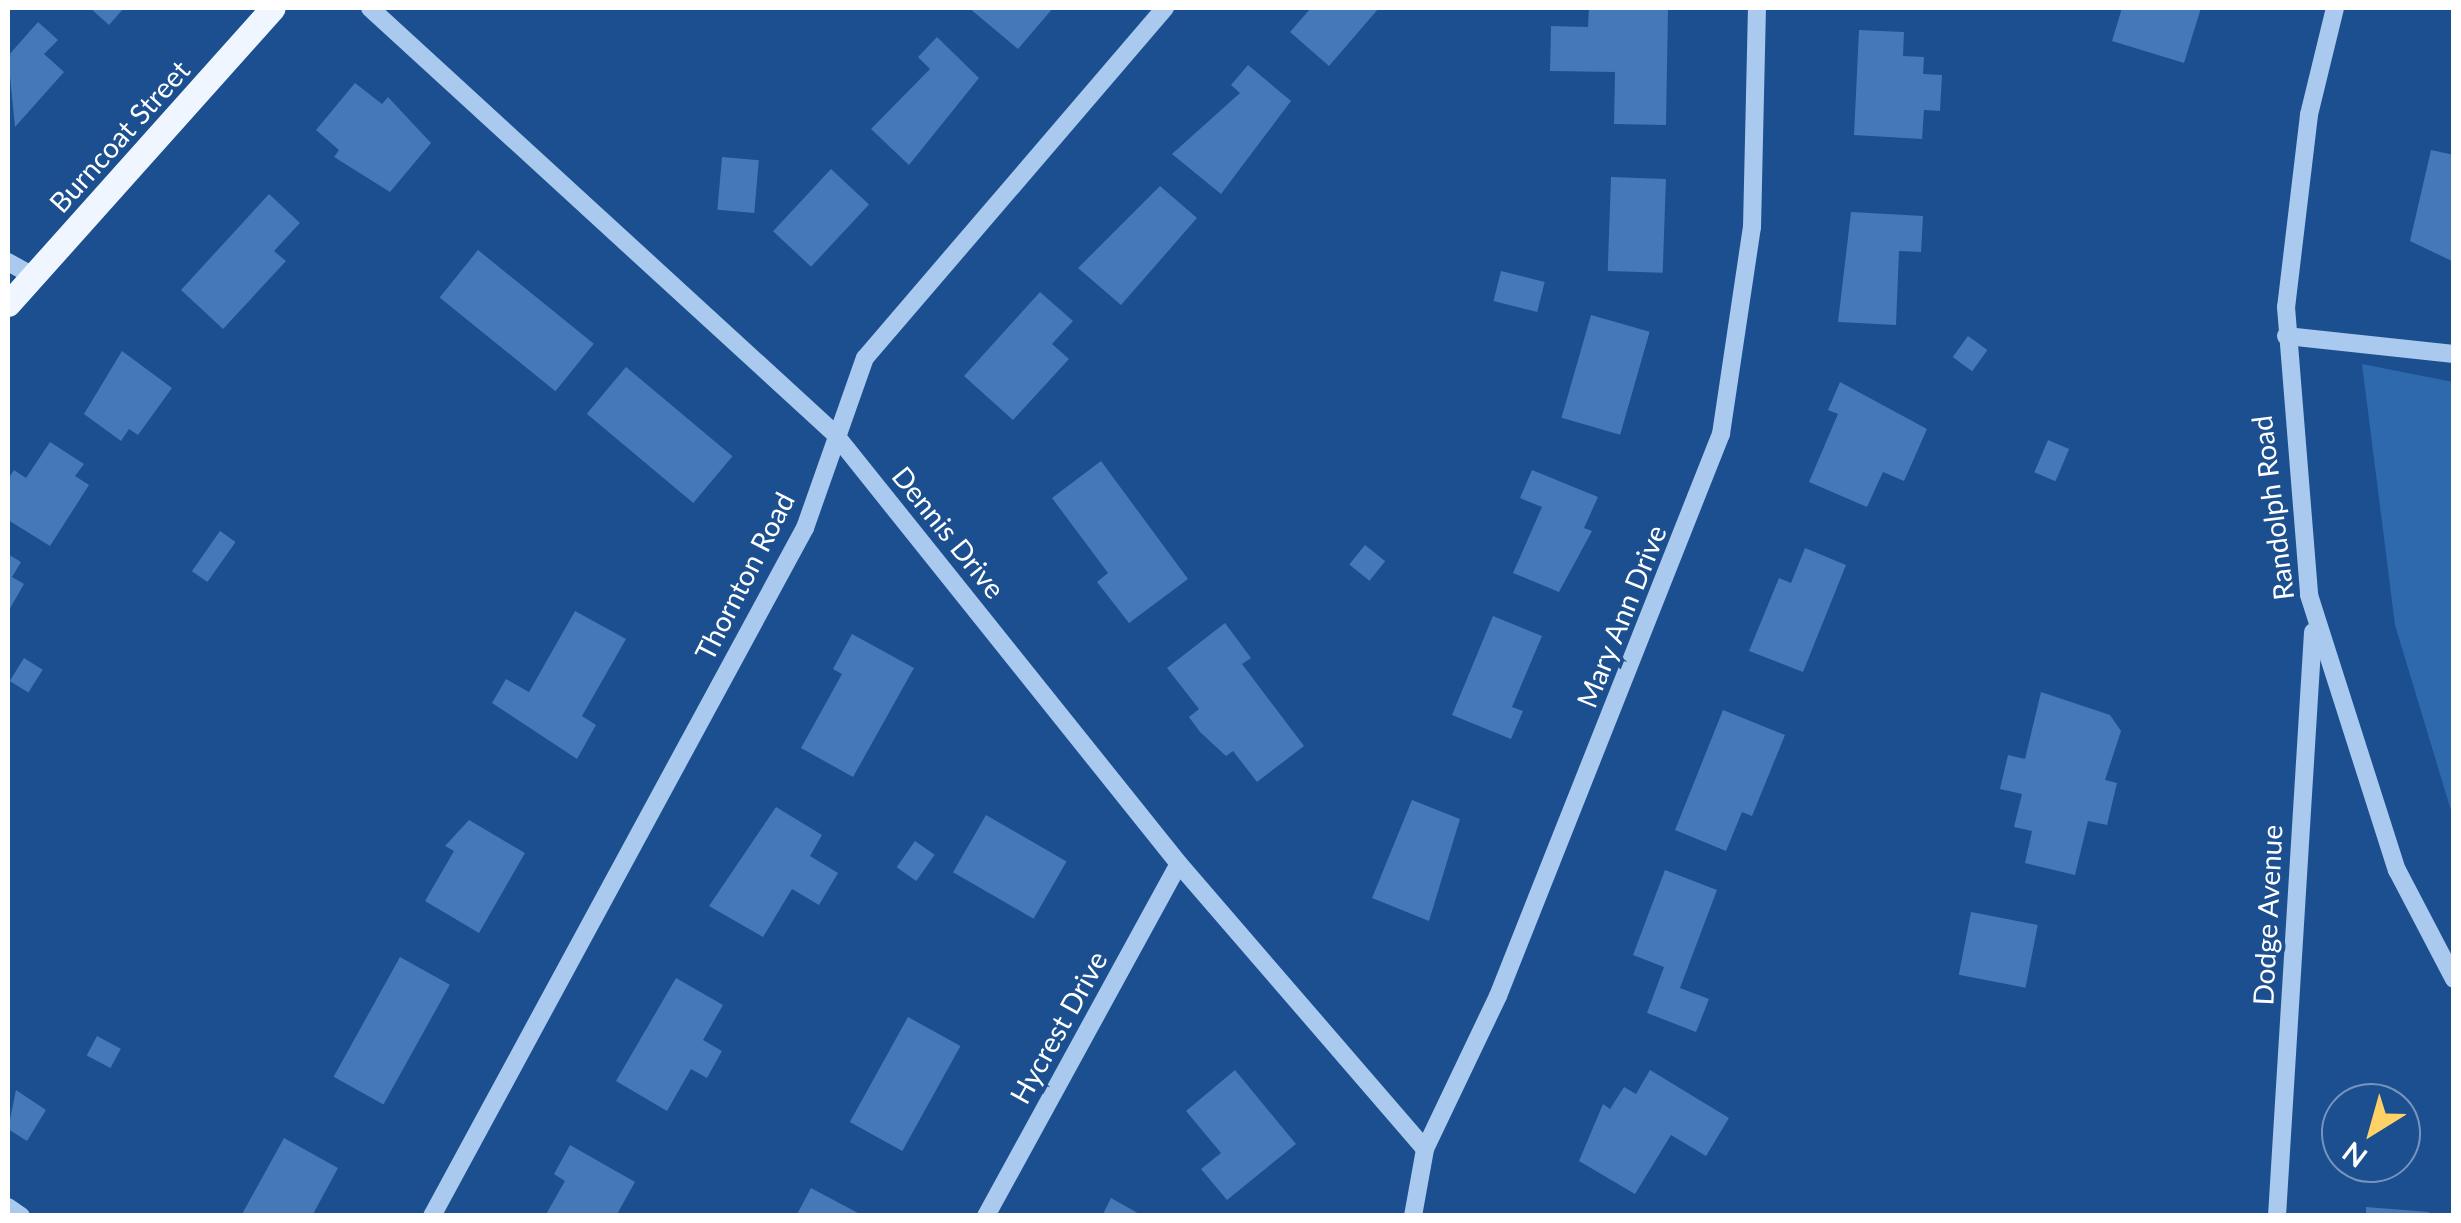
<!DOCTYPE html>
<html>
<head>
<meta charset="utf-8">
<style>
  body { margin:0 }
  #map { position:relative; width:2461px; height:1223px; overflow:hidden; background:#1b4f8f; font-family:Lato,sans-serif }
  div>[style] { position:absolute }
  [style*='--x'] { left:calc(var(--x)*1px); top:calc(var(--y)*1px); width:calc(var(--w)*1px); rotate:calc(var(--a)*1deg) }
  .green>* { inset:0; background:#2e69ad }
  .building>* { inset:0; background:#4478b7; transform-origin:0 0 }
  .minor>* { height:18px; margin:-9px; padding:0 9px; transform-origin:9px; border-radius:9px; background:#a9c9ee }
  .major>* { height:25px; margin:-12.5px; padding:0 12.5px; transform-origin:12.5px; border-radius:12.5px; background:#f0f6ff }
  span { translate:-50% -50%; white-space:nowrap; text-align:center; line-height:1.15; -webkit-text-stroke:8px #1b4f8f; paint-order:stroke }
  .street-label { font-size:28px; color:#fff }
  .frame { position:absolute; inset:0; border:10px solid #fff; pointer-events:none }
  .north { position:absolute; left:2321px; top:1083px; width:100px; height:100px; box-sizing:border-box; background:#1b4f8f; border:2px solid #7695bc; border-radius:50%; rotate:217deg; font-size:28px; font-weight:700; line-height:40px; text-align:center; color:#fff }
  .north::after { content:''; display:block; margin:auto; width:35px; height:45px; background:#ffd166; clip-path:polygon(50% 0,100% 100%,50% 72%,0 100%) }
</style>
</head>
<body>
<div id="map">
  <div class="green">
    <div style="clip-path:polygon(2362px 364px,2453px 382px,2453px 817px,2395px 625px)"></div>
  </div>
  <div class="building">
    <div style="clip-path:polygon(90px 8px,124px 8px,109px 25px)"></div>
    <div style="clip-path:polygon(969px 8px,1053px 8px,1018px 49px)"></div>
    <div style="clip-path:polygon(1311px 8px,1379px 8px,1329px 66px,1290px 32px)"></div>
    <div style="clip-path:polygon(1589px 8px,1668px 8px,1666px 125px,1614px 124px,1615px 72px,1550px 71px,1551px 26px,1588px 27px)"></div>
    <div style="clip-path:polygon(2122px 8px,2201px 8px,2184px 63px,2112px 41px)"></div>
    <div style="clip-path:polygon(38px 22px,58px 40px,44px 54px,64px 72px,15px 127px,8px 56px)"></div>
    <div style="clip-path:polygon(1859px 30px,1904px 32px,1903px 56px,1924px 57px,1923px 74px,1942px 75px,1940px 111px,1924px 110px,1922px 139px,1854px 135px)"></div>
    <div style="clip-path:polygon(937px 37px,979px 78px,909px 165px,871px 129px,930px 69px,918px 57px)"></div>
    <div style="clip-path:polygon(1248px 65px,1291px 101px,1221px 194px,1172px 154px,1240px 93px,1231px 85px)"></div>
    <div style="clip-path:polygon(355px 83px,382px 104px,388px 97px,431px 143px,390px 192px,334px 157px,339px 150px,316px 130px)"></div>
    <div style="clip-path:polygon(2431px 150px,2454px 155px,2454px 262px,2410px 241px)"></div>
    <div style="left:722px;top:157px;width:37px;height:53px;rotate:5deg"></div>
    <div style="left:831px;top:169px;width:52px;height:85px;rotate:43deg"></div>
    <div style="left:1611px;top:177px;width:55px;height:94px;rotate:2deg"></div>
    <div style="clip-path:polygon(1160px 186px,1197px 218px,1121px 305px,1078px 268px)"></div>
    <div style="clip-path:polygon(269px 194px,300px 223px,274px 251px,286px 261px,223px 329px,181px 290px)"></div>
    <div style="clip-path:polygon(1851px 212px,1923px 216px,1921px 252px,1899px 251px,1896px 325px,1838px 322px)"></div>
    <div style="left:478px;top:250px;width:149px;height:61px;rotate:39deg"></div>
    <div style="left:1501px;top:271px;width:45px;height:31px;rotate:14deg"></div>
    <div style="clip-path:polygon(1040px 292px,1073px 321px,1052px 344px,1069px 359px,1013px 420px,964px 376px)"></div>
    <div style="left:1591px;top:315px;width:61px;height:107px;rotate:16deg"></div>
    <div style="left:1968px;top:336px;width:24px;height:26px;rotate:36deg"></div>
    <div style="clip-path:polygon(122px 351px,172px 388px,138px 435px,129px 429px,121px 441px,84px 414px)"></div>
    <div style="left:626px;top:367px;width:139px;height:61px;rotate:40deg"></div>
    <div style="clip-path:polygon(1840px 382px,1927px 429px,1904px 481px,1883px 472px,1867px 507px,1809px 482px,1838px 414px,1828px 410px)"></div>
    <div style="left:2048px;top:440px;width:23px;height:35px;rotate:23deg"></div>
    <div style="clip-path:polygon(50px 442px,84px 464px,75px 476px,89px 485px,50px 546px,8px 520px,8px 479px,14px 470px,26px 478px)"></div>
    <div style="clip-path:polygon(1101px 461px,1188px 579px,1129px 623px,1097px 582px,1108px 573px,1052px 498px)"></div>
    <div style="clip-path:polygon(1532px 470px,1598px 497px,1584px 528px,1592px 531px,1559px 592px,1513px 573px,1542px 507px,1520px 498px)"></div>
    <div style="left:220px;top:531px;width:19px;height:49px;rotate:35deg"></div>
    <div style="left:1365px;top:545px;width:26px;height:25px;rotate:39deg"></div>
    <div style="clip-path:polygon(1805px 548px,1846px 565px,1803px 672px,1749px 651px,1779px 578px,1791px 583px)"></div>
    <div style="clip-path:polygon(8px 554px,21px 562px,12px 577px,24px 584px,8px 612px)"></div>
    <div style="clip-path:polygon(575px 611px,626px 639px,582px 716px,596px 725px,577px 759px,492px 703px,506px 679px,529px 692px)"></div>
    <div style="clip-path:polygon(1493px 616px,1542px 636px,1512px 707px,1523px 711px,1511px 739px,1452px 715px)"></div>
    <div style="clip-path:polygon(1225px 623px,1251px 658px,1242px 664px,1304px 746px,1257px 782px,1233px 751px,1226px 756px,1200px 732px,1189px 717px,1199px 709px,1167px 668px)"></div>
    <div style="clip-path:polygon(852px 634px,914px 668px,853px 777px,801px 748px,842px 674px,833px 669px)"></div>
    <div style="left:24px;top:658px;width:22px;height:27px;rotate:32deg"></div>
    <div style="clip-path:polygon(2041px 692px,2110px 715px,2121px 731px,2105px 780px,2117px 783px,2107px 825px,2088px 821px,2075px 875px,2025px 863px,2032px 831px,2014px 827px,2022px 794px,2000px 789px,2008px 755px,2025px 759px)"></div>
    <div style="clip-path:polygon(1723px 710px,1785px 735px,1752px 816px,1742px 812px,1726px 851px,1675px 830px)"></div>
    <div style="clip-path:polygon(1412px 800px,1460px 819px,1429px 921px,1372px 898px)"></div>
    <div style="clip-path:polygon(776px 807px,822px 835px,810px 856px,838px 873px,819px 905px,792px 889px,763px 937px,709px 906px)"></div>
    <div style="left:986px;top:815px;width:93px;height:66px;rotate:30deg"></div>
    <div style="clip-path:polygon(469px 820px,525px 853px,479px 933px,425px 901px,454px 851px,445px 846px)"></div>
    <div style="left:915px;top:841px;width:24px;height:32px;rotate:35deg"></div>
    <div style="clip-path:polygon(1665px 870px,1717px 890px,1680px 988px,1709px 999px,1696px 1032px,1647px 1013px,1664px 967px,1633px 955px)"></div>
    <div style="left:1971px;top:912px;width:68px;height:64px;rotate:11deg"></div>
    <div style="left:400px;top:957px;width:57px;height:137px;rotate:29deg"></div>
    <div style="clip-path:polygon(676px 978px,723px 1005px,703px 1040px,722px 1051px,707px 1078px,691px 1069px,667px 1111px,616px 1081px)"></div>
    <div style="left:908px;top:1017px;width:60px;height:120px;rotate:29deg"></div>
    <div style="left:97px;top:1036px;width:27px;height:22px;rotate:28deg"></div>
    <div style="clip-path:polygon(1235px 1070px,1296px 1144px,1227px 1200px,1201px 1169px,1221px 1153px,1186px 1111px)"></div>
    <div style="clip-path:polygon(1650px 1070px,1729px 1118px,1706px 1156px,1671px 1135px,1635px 1194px,1579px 1161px,1603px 1104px,1610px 1109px,1624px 1087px,1636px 1094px)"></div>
    <div style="clip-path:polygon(16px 1090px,46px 1110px,27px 1141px,8px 1129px)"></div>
    <div style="clip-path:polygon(284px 1138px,338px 1168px,312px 1216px,241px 1216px)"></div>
    <div style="clip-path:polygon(570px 1145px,635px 1182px,616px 1216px,545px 1216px,565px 1181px,554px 1174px)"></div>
    <div style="clip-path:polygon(811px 1188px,858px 1213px,856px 1216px,796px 1216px)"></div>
    <div style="clip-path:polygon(1111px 1198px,1143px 1216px,1102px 1216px)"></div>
    <div style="clip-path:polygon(2366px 1207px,2429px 1212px,2429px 1216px,2366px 1216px)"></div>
  </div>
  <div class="minor">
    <div style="--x:370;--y:8;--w:629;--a:42.49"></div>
    <div style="--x:834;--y:433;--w:552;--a:51.32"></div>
    <div style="--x:1179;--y:864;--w:376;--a:49.2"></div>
    <div style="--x:2335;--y:8;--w:110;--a:103.7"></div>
    <div style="--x:2309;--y:115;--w:193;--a:96.8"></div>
    <div style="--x:2286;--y:307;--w:289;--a:85.4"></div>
    <div style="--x:2309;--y:595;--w:289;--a:72.3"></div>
    <div style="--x:2397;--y:870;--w:123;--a:62.4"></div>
    <div style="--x:8;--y:262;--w:29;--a:29"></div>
    <div style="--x:2286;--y:336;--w:169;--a:6.1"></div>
    <div style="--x:8;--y:1207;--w:16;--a:35"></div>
    <div style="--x:432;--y:1216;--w:783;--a:-61.54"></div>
    <div style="--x:805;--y:528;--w:180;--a:-70.6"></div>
    <div style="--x:865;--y:358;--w:461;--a:-49.4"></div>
    <div style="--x:986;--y:1216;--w:401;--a:-61.3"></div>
    <div style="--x:1413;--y:1216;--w:68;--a:-79.8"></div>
    <div style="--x:1425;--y:1149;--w:170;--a:-64.5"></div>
    <div style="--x:1498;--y:996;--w:605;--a:-68.36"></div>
    <div style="--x:1721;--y:434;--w:209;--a:-81.5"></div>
    <div style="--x:1752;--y:227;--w:219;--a:-88.7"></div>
    <div style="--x:2277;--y:1216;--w:585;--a:-86.47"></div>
  </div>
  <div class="major">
    <div style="--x:8;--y:304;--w:397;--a:-48.2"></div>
  </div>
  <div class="street-label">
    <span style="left:119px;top:136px;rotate:-48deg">Burncoat Street</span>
    <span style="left:2272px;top:508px;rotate:-97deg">Randolph Road</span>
    <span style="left:949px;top:532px;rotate:51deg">Dennis Drive</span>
    <span style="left:744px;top:576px;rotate:-63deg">Thornton Road</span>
    <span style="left:1621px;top:616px;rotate:-68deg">Mary Ann Drive</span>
    <span style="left:2267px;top:915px;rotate:-87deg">Dodge Avenue</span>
    <span style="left:1058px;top:1027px;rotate:-61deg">Hycrest Drive</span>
  </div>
  <div class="frame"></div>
  <div class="north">N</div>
</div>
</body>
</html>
